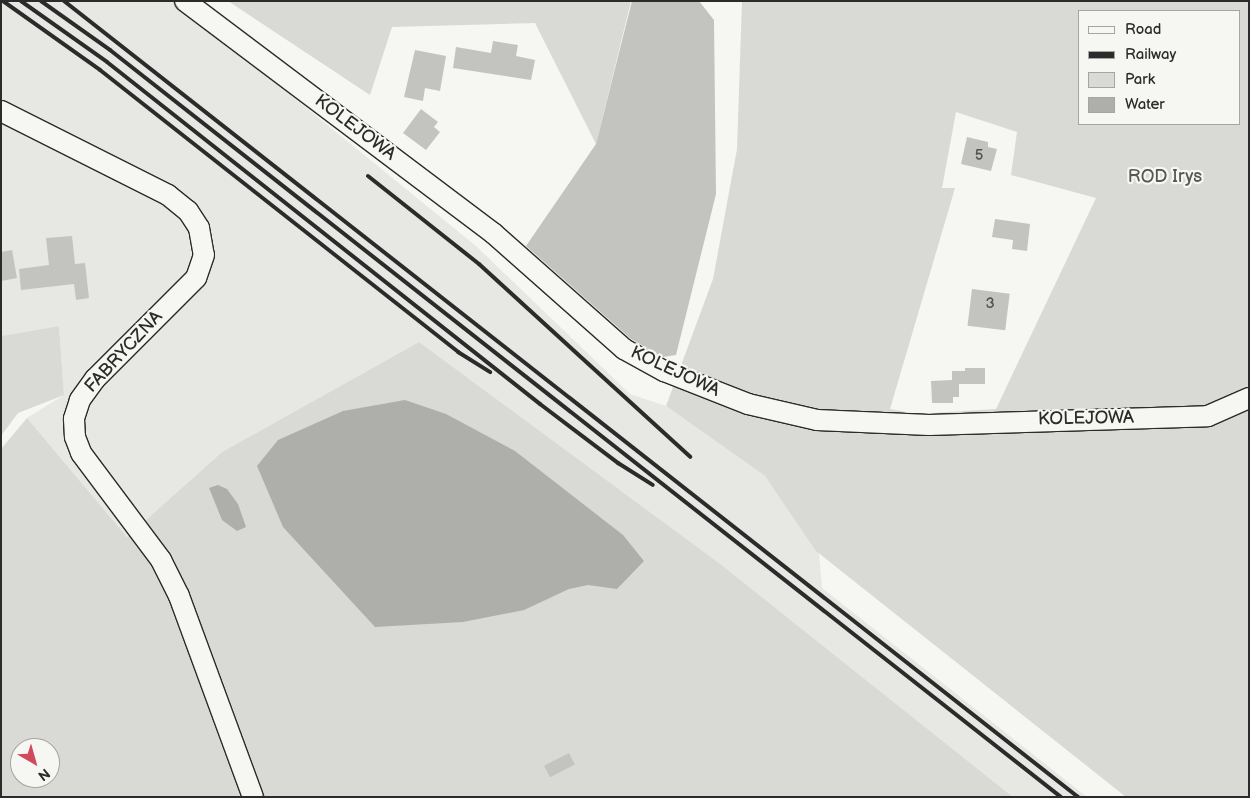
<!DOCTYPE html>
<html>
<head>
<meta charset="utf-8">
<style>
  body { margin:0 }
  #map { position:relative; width:1250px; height:798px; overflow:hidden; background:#f6f6f2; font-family:"Balsamiq Sans",sans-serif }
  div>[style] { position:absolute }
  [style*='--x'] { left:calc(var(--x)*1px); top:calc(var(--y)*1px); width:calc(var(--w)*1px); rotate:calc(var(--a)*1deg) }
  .built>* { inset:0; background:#e7e7e3 }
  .green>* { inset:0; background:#d9d9d5 }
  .water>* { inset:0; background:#aeaeab }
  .building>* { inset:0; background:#c3c3c0; transform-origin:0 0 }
  .roads { filter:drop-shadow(1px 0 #2b2b2b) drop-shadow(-1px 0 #2b2b2b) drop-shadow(0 1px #2b2b2b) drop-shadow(0 -1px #2b2b2b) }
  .minor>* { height:20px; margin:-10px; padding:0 10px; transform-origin:10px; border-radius:10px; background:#f6f6f2 }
  .rail>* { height:4px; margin:-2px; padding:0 2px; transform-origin:2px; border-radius:2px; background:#2b2b2b }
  span { translate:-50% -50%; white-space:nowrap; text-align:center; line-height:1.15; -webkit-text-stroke:4.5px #f6f6f2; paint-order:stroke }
  .number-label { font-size:15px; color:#515150 }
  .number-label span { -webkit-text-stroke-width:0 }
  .street-label { font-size:18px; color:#2b2b2b }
  .park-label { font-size:18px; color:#565656 }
  .frame { position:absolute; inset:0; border:2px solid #2b2b2b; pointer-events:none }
  .legend { position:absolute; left:1078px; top:10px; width:162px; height:115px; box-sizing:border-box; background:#f6f6f2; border:1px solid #a5a5a2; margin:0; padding:6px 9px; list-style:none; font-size:15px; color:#2b2b2b }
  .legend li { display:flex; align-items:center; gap:10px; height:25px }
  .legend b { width:25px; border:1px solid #a5a5a2 }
  .north { position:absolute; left:10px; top:738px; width:50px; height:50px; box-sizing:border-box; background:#f6f6f2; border:1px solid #a5a5a2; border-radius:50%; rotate:142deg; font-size:14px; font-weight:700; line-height:20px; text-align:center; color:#2b2b2b }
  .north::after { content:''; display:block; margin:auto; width:18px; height:22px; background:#d1495b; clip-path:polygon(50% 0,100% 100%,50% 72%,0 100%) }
</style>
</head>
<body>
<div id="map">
  <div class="built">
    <div style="clip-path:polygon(1px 1px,174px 1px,186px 10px,476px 246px,630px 394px,666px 406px,765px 476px,819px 553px,822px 588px,1087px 797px,1013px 797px,719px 563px,419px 342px,222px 452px,127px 537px,27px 418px,64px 395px,59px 326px,1px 336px)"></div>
  </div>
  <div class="green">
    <div style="clip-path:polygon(228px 1px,631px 1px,596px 144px,535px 23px,392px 27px,370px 95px)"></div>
    <div style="clip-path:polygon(evenodd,742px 1px,1249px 1px,1249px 797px,1126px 797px,816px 551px,765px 476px,666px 406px,713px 279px,737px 149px,742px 1px,1079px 11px,1239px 11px,1239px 124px,1079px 124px,1079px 11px,742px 1px,956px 112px,1017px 132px,1011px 175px,1096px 198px,996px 409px,917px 414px,890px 409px,955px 188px,942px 188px,956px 112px)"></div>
    <div style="clip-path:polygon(59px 326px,64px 395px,18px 413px,1px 436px,1px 336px)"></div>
    <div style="clip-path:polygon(evenodd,419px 342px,719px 563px,1013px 797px,1px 797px,1px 449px,27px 418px,127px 537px,222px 452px,419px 342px,20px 748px,50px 748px,50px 778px,20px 778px,20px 748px)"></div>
  </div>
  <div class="water">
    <div style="clip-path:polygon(405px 400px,446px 414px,515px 451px,623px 535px,644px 561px,617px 589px,588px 585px,569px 589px,524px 610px,463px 622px,375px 627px,283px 527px,257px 466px,278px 440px,343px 411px)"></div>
    <div style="clip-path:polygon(218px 485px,227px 489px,238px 504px,246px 527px,237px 531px,222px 520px,209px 488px)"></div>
  </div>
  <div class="building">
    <div style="clip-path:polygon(632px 1px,699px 1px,714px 20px,716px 194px,676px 355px,663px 357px,631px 339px,526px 246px,596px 144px)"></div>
    <div style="clip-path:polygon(493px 41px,518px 45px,516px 56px,535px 60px,531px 80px,453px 68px,456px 47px,491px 53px)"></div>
    <div style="clip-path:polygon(415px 50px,446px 56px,440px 91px,425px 88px,423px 101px,404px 97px)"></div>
    <div style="clip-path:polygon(421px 109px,438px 122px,434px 127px,440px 132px,426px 150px,403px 133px)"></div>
    <div style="clip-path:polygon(967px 137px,988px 142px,988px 147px,997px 149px,991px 171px,961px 164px)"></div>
    <div style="clip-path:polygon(995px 219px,1030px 224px,1027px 251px,1012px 249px,1013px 240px,992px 237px)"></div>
    <div style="clip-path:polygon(72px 236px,75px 264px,85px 263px,89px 298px,76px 300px,74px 284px,21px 290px,19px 269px,49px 265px,46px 238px)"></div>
    <div style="clip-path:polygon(12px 250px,17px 278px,1px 281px,1px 252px)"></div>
    <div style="left:972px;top:289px;width:38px;height:37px;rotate:7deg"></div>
    <div style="clip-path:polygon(965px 368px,985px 368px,985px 384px,959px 384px,959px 397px,953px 397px,953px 403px,932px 403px,931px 381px,952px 380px,952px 371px,965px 371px)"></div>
    <div style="left:569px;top:753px;width:13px;height:28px;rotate:63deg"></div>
  </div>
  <div class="roads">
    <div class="minor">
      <div style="--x:185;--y:1;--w:386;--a:37"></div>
      <div style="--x:493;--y:233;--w:175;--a:41.5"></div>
      <div style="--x:624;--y:349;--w:46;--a:28.8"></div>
      <div style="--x:664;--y:371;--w:90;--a:21.4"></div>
      <div style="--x:748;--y:404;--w:71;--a:13.1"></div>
      <div style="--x:817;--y:420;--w:112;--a:2.6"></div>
      <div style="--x:929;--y:425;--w:279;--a:-1.8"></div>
      <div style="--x:1208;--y:416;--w:45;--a:-23.7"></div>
      <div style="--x:1;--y:111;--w:187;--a:26.7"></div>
      <div style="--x:168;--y:195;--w:26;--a:39"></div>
      <div style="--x:188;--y:211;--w:20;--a:57"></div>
      <div style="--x:199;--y:228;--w:27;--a:80"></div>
      <div style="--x:204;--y:255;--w:24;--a:109"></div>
      <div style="--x:196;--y:278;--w:143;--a:135"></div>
      <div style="--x:95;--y:379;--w:26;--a:126"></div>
      <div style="--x:80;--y:400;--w:20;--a:108"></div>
      <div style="--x:74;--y:419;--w:18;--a:87"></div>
      <div style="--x:75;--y:437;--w:17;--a:69"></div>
      <div style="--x:81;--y:453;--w:134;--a:53.2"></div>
      <div style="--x:161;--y:560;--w:40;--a:63.4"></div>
      <div style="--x:179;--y:596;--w:214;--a:69.8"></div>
    </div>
  </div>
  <div class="rail">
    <div style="--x:3;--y:1;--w:119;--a:35.4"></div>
    <div style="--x:100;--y:70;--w:456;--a:38.2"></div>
    <div style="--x:458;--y:352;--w:38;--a:32"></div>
    <div style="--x:21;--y:1;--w:105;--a:35.3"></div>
    <div style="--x:107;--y:62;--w:552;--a:38.3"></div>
    <div style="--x:540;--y:404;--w:98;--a:37.1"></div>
    <div style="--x:618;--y:463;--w:41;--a:32.2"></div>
    <div style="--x:41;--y:1;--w:85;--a:35.4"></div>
    <div style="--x:110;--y:50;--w:1209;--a:38.15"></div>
    <div style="--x:64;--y:1;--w:1289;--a:38.13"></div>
    <div style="--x:368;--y:176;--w:142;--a:38.4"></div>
    <div style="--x:479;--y:264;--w:286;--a:42.4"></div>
  </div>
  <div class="number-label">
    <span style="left:979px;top:156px">5</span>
    <span style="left:990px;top:304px">3</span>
  </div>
  <div class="street-label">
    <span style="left:355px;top:128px;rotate:37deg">KOLEJOWA</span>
    <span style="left:124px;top:352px;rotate:-47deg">FABRYCZNA</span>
    <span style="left:675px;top:372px;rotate:25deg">KOLEJOWA</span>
    <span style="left:1086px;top:419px;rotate:-1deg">KOLEJOWA</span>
  </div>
  <div class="park-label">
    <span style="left:1165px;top:177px">ROD Irys</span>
  </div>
  <div class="frame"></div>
  <ul class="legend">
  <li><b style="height:6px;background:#f6f6f2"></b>Road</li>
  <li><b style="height:6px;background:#2b2b2b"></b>Railway</li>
  <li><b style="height:14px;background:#d9d9d5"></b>Park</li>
  <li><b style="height:14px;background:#aeaeab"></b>Water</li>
  </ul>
  <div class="north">N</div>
</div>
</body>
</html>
